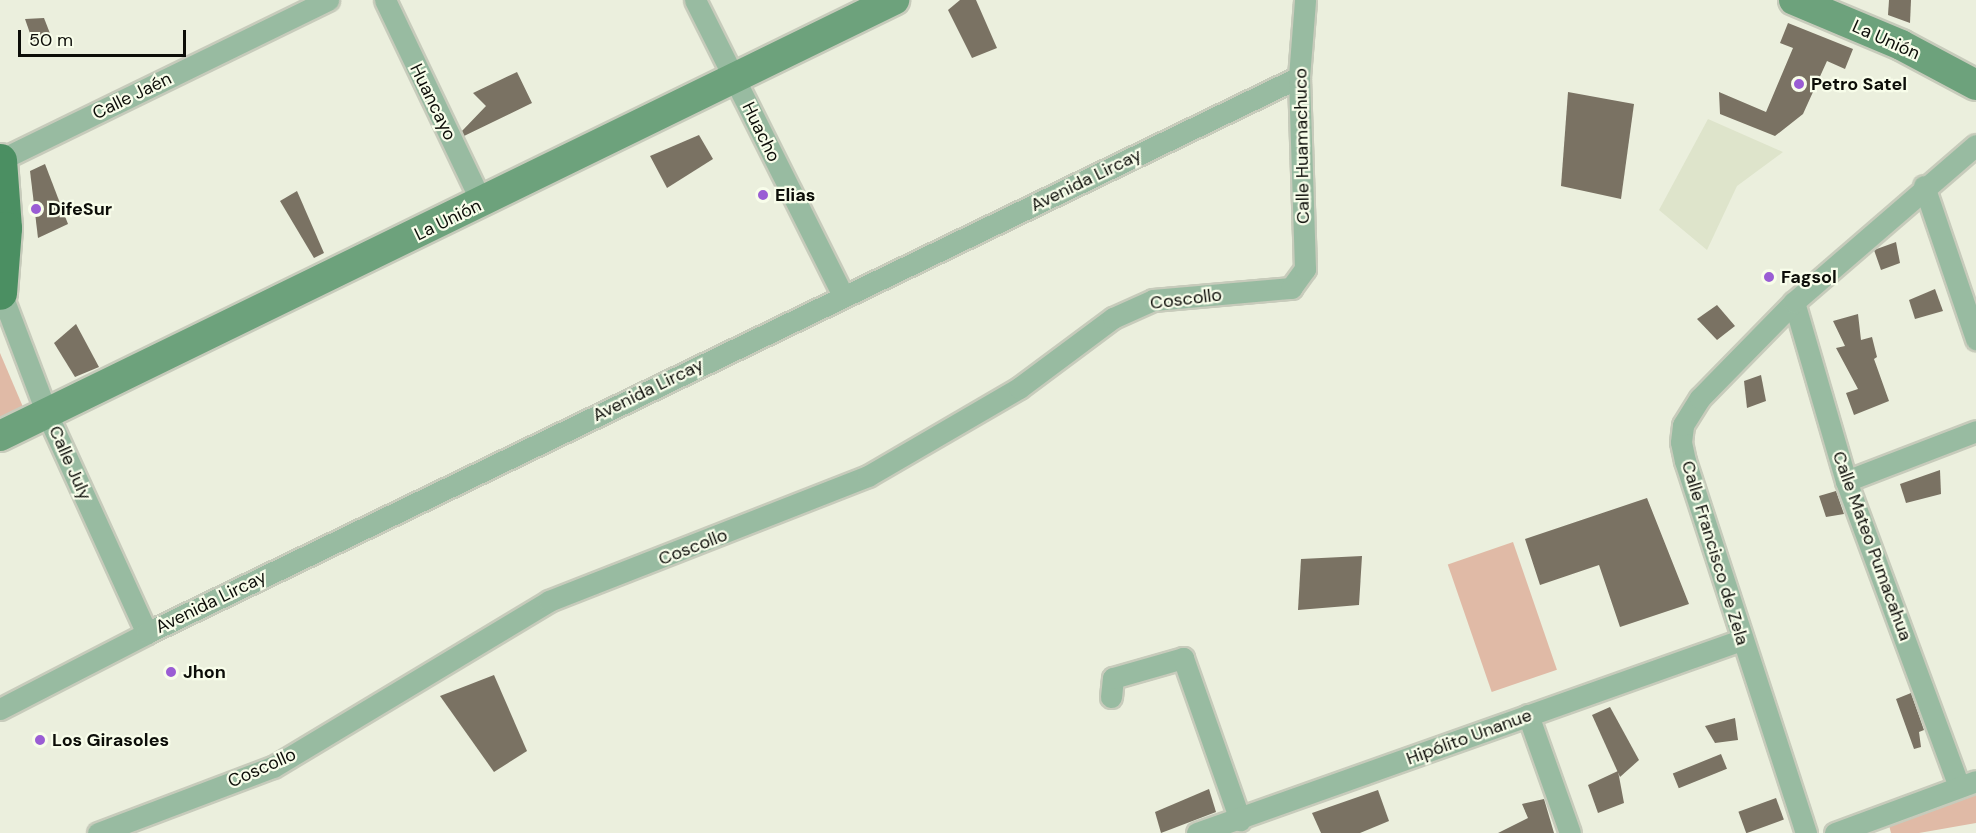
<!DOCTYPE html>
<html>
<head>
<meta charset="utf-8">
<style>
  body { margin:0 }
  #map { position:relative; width:1976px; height:833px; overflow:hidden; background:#ebefdd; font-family:"DM Sans",sans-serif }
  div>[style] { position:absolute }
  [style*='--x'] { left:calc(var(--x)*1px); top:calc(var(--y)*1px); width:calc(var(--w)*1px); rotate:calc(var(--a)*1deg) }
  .built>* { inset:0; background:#dee4cb }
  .green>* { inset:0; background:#e0baa6; transform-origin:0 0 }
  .building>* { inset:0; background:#7a7263; transform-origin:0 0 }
  .roads { filter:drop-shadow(2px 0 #c7cbbb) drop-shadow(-2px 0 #c7cbbb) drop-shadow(0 2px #c7cbbb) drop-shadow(0 -2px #c7cbbb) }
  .minor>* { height:21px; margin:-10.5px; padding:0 10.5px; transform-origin:10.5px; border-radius:10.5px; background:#98bba1 }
  .secondary>* { height:30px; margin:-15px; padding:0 15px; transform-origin:15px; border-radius:15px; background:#6da27c }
  .primary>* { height:33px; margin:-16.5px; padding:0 16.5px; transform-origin:16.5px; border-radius:16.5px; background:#4b8f62 }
  .dots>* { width:16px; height:16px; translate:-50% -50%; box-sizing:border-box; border:3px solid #f8fdea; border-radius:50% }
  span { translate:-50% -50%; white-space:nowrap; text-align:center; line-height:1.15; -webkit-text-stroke:4.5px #f8fdea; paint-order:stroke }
  .street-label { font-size:18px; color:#0c0d08 }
  .poi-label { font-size:18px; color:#0c0d08; font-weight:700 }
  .left { translate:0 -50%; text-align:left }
  .scale { position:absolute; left:18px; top:30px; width:168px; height:27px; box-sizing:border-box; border:3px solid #0c0d08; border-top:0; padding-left:8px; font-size:18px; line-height:21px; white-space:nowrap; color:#0c0d08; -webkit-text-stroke:4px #f8fdea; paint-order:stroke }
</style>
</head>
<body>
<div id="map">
  <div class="built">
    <div style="clip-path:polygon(1708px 119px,1783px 152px,1737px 186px,1707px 250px,1659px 210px)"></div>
  </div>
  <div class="green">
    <div style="clip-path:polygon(0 353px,23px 407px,0 417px)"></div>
    <div style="left:1513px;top:542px;width:135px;height:69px;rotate:71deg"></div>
    <div style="clip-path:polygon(1976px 793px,1976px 823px,1919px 833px,1891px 833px,1889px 825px)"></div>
  </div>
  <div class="building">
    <div style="clip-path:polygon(960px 0,976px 0,997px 48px,972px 58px,948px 10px)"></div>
    <div style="clip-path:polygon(1889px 0,1911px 0,1910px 23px,1888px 15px)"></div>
    <div style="clip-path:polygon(44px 18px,51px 36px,33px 42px,25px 19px)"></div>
    <div style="clip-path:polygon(1788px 23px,1853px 49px,1845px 69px,1827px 61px,1803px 114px,1775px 136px,1720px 114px,1719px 92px,1766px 112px,1793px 48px,1780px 43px)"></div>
    <div style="clip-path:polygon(517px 72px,532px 103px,464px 136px,462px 131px,486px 106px,473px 93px)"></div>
    <div style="clip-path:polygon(1568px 92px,1634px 104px,1621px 199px,1561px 186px)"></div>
    <div style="clip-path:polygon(699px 135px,713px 159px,667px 188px,650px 156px)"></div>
    <div style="clip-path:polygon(45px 164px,68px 224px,38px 238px,30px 171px)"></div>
    <div style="clip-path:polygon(297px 191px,324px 253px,314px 258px,280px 201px)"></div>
    <div style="clip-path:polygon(1896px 242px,1900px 263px,1881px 270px,1874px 250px)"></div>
    <div style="clip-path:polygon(1935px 289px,1943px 311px,1915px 319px,1909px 300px)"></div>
    <div style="clip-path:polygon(1717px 305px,1735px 326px,1717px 340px,1697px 319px)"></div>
    <div style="clip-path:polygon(1858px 314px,1861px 340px,1872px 337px,1877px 357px,1874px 359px,1889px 401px,1854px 415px,1846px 393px,1858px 389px,1836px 348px,1845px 346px,1833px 321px)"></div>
    <div style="clip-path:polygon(76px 324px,99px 367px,75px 377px,54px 343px)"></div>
    <div style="clip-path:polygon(1761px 375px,1766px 401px,1747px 408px,1744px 381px)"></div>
    <div style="clip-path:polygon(1940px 470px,1941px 494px,1906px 503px,1900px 484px)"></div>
    <div style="clip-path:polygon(1836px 491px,1844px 514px,1826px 517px,1819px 496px)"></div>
    <div style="clip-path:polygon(1647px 498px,1689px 604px,1620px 627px,1599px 565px,1540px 585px,1525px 539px)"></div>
    <div style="clip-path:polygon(1362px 556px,1359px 605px,1298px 610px,1301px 559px)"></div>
    <div style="clip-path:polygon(494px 675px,527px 751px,494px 772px,440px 696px)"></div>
    <div style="clip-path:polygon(1911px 693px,1924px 730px,1919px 732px,1921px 747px,1914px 749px,1896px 699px)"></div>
    <div style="clip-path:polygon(1610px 707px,1639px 760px,1620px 777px,1592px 715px)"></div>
    <div style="clip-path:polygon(1735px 718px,1738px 740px,1715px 743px,1705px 726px)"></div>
    <div style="left:1721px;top:754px;width:16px;height:52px;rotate:68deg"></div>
    <div style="clip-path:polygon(1618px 771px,1624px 803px,1598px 813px,1588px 785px)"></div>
    <div style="clip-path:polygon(1209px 789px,1216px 812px,1161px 833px,1155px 812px)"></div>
    <div style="clip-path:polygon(1378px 790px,1389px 821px,1360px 833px,1321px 833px,1312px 813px)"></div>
    <div style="left:1776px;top:798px;width:23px;height:40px;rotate:70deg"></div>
    <div style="clip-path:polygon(1544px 799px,1554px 833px,1498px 833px,1528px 818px,1522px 804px)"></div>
  </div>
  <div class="roads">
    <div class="minor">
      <div style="--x:385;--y:0;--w:225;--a:64.5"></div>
      <div style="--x:695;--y:0;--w:331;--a:63.4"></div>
      <div style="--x:0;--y:160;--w:365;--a:-26"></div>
      <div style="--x:1924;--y:186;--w:162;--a:71.2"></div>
      <div style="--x:0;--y:290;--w:133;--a:69.2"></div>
      <div style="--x:47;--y:414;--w:241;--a:65.5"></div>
      <div style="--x:1794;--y:302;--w:186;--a:73.8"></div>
      <div style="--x:1846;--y:481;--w:326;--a:69.7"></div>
      <div style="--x:1846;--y:481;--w:139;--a:-21"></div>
      <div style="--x:1111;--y:697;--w:19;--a:-84"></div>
      <div style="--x:1113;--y:678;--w:73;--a:-15.9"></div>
      <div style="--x:1183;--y:658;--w:172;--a:70.6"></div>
      <div style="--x:0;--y:709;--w:165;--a:-27.3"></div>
      <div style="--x:147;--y:633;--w:1279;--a:-25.76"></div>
      <div style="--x:1528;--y:715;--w:125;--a:70.4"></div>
      <div style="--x:98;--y:833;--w:187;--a:-20.7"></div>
      <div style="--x:273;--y:767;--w:322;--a:-31"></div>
      <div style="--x:549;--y:601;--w:343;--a:-21.4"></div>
      <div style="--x:868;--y:476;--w:175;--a:-30.2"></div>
      <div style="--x:1019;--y:388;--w:117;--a:-36.7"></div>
      <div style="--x:1113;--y:318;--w:44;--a:-24.2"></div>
      <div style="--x:1153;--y:300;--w:139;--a:-5"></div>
      <div style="--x:1291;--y:288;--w:24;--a:-54"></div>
      <div style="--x:1305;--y:269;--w:192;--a:-91.8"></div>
      <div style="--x:1299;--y:77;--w:77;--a:-85.5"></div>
      <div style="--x:1197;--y:833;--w:577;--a:-19.53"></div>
      <div style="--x:1806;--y:833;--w:391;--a:-108"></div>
      <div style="--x:1685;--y:461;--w:19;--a:-102"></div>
      <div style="--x:1681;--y:442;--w:17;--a:-83"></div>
      <div style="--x:1683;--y:425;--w:32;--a:-58"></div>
      <div style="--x:1700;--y:398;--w:134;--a:-45.6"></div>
      <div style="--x:1794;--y:302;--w:240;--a:-40.8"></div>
      <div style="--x:1835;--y:833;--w:150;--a:-20.2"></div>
    </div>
    <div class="secondary">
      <div style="--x:1794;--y:0;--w:116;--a:22.8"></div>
      <div style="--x:1901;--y:45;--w:85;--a:28.1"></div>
      <div style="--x:0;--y:436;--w:995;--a:-26"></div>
    </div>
    <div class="primary">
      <div style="--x:0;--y:160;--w:68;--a:85.8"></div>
      <div style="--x:5;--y:228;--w:65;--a:94.4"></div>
    </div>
  </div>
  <div class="dots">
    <div style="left:1799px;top:84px;background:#9a5dd4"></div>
    <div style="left:763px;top:195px;background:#9a5dd4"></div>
    <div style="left:36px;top:209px;background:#9a5dd4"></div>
    <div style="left:1769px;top:277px;background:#9a5dd4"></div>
    <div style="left:171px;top:672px;background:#9a5dd4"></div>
    <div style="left:40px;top:740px;background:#9a5dd4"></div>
  </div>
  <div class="street-label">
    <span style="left:1886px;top:40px;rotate:24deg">La Unión</span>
    <span style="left:132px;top:96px;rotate:-26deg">Calle Jaén</span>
    <span style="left:433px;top:102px;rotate:64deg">Huancayo</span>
    <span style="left:761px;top:132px;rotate:64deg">Huacho</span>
    <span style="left:1302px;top:146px;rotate:-91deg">Calle Huamachuco</span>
    <span style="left:1086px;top:180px;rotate:-26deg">Avenida Lircay</span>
    <span style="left:448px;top:220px;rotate:-26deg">La Unión</span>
    <span style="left:1186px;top:299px;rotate:-7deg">Coscollo</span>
    <span style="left:648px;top:390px;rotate:-26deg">Avenida Lircay</span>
    <span style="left:70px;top:463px;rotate:66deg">Calle July</span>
    <span style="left:1872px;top:546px;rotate:70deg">Calle Mateo Pumacahua</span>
    <span style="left:693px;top:547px;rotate:-21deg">Coscollo</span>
    <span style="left:1715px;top:553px;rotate:73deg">Calle Francisco de Zela</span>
    <span style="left:211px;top:602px;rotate:-26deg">Avenida Lircay</span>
    <span style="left:1469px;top:737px;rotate:-20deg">Hipólito Unanue</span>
    <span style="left:262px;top:768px;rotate:-24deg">Coscollo</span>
  </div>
  <div class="poi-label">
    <span class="left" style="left:1811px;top:84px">Petro Satel</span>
    <span class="left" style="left:775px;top:195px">Elias</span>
    <span class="left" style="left:48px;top:209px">DifeSur</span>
    <span class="left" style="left:1781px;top:277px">Fagsol</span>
    <span class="left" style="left:183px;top:672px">Jhon</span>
    <span class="left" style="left:52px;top:740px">Los Girasoles</span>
  </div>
  <div class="scale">50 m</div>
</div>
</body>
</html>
